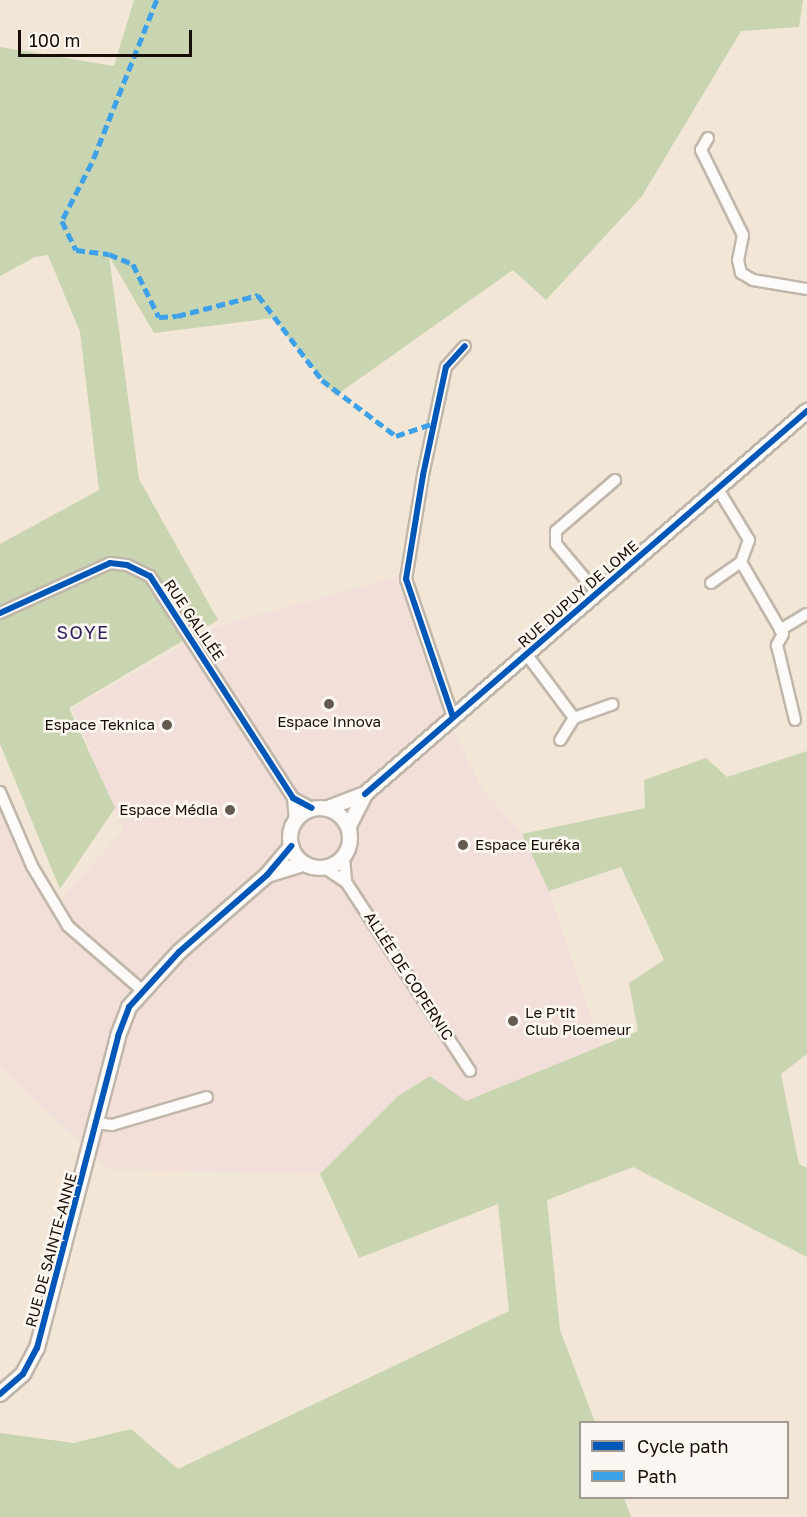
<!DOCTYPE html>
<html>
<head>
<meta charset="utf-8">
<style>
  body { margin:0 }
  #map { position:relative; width:807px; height:1517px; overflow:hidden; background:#f2e6d6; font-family:"Golos Text",sans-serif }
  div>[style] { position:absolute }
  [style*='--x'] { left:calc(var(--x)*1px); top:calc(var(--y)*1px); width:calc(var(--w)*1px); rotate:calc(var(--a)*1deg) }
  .commercial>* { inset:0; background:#f3dfd9 }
  .green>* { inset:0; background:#c9d5b0 }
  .roads { filter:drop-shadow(2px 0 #c0b7aa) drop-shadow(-2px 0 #c0b7aa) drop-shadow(0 2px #c0b7aa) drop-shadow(0 -2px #c0b7aa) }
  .minor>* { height:10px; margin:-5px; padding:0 5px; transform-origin:5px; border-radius:5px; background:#fdfbf9 }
  .tertiary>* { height:14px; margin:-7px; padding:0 7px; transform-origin:7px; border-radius:7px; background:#fdfbf9 }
  .tertiary>.ring { margin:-7px; padding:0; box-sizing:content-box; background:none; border:14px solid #fdfbf9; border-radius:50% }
  .quiet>* { height:4.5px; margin-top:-2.25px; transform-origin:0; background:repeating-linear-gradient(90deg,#3da1e9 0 9px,transparent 0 13.5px) }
  .cycleway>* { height:6px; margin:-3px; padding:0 3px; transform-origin:3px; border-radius:3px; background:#0057b8 }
  .dots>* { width:16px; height:16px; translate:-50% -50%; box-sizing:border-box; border:3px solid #fcf7f2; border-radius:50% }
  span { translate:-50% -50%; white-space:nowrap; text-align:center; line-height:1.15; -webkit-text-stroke:5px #fcf7f2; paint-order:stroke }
  .street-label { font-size:15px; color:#170f05 }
  .poi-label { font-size:15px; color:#170f05 }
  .right { translate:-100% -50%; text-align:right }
  .left { translate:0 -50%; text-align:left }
  .quarter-label { font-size:18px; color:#2d1e58; letter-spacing:1.5px }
  .legend { position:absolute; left:579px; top:1421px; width:210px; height:78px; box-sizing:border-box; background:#fcf7f2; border:2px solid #a09a93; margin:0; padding:8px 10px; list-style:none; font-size:18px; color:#170f05 }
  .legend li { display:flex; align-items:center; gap:12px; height:30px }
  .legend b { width:30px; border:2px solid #a09a93 }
  .scale { position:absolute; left:18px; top:30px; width:174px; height:27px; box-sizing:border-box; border:3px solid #170f05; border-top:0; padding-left:8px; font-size:18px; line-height:21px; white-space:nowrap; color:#170f05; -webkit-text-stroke:4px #fcf7f2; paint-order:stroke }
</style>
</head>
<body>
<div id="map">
  <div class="commercial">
    <div style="clip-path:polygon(397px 577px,439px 701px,483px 790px,522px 834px,549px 891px,601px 1047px,466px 1101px,398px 1096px,320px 1174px,108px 1169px,0 1067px,0 800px,54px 906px,124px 830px,72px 708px,218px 626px)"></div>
  </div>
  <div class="green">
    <div style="clip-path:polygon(134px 0,803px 0,799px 27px,741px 31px,642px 196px,546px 300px,513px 270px,335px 396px,273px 318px,154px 333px,109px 256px,139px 479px,218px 620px,69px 708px,115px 808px,60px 889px,0 744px,0 544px,99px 490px,80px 332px,48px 255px,35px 257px,0 276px,0 47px,114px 66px)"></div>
    <div style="clip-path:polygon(807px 751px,807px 1054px,781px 1074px,799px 1164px,807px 1168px,807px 1257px,633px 1167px,547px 1200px,560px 1330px,595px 1422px,580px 1422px,580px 1498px,624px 1498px,631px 1517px,0 1517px,0 1433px,74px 1443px,131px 1429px,178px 1469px,509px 1311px,498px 1204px,359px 1258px,320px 1174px,398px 1096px,430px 1076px,466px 1101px,638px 1031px,629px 983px,664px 960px,621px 867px,549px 891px,522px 834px,645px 808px,644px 780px,706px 758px,727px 777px)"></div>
  </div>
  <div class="roads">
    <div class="minor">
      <div style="--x:708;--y:138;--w:14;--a:120"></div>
      <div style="--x:701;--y:150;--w:95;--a:63.7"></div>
      <div style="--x:743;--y:235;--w:25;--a:101"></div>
      <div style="--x:738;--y:260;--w:13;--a:77"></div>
      <div style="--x:741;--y:273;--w:14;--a:30"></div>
      <div style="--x:753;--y:280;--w:55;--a:9.5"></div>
      <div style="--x:718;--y:489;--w:60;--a:58.7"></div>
      <div style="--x:749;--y:540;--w:23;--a:110"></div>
      <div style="--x:741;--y:562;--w:83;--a:59.7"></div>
      <div style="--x:783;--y:634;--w:13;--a:119"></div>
      <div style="--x:777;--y:645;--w:77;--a:76.5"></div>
      <div style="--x:711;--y:583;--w:37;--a:-35"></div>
      <div style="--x:598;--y:594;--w:65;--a:-130"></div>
      <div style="--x:556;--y:544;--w:13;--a:-90"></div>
      <div style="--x:556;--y:531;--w:78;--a:-40.8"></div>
      <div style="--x:0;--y:613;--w:121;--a:-24.4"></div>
      <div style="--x:110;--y:563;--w:17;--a:7"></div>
      <div style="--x:127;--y:565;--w:25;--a:26"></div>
      <div style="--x:150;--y:576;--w:264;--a:57.2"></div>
      <div style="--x:293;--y:798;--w:21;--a:28"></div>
      <div style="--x:780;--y:630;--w:31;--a:-31"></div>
      <div style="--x:527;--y:655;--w:79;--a:53.3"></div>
      <div style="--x:574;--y:718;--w:26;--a:122"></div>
      <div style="--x:453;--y:717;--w:146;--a:-108.8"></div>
      <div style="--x:406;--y:579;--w:105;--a:-80.7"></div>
      <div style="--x:423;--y:475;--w:110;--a:-78"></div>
      <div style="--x:446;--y:367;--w:28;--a:-48"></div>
      <div style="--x:574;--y:718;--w:41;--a:-19.7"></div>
      <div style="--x:0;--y:792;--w:81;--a:66.6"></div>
      <div style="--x:32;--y:866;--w:70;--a:59"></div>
      <div style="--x:68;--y:926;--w:98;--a:40.9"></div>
      <div style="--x:293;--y:798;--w:22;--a:85"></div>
      <div style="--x:344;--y:858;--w:24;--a:85"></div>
      <div style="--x:325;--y:868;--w:25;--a:34"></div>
      <div style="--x:346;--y:882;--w:226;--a:56.7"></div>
      <div style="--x:96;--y:1123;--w:16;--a:7"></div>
      <div style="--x:112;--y:1125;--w:99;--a:-16.4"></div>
    </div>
    <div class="tertiary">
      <div class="ring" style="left:290px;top:808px;width:46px;height:46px"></div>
      <div style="--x:328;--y:808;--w:40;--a:-21"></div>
      <div style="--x:365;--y:794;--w:585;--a:-40.91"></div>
      <div style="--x:349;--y:826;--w:36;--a:-63"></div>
      <div style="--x:267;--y:875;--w:38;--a:-17"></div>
      <div style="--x:0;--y:1394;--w:30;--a:-41"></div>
      <div style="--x:23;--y:1374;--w:30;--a:-62"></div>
      <div style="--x:37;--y:1348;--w:322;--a:-75.4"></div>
      <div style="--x:118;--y:1036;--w:31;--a:-69"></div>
      <div style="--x:129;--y:1007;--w:74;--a:-47.7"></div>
      <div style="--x:179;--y:952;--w:117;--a:-41.2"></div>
      <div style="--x:267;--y:875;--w:38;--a:-50"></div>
    </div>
  </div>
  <div class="quiet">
    <div style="--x:157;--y:0;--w:175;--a:111.7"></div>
    <div style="--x:92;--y:163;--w:65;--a:117.3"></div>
    <div style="--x:62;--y:221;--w:32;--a:64"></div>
    <div style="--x:76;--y:250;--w:33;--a:7"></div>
    <div style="--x:109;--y:254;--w:26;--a:23"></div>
    <div style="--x:133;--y:264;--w:59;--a:63.9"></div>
    <div style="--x:159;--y:317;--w:18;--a:-3"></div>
    <div style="--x:177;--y:316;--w:84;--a:-14.5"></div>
    <div style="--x:258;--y:295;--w:106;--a:53"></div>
    <div style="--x:322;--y:380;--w:93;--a:37.1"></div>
    <div style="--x:396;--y:436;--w:40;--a:-18.9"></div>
  </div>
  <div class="cycleway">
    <div style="--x:0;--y:613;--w:121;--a:-24.4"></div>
    <div style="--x:110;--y:563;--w:17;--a:7"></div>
    <div style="--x:127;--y:565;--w:25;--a:26"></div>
    <div style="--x:150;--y:576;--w:264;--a:57.2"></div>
    <div style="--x:293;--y:798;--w:21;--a:28"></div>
    <div style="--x:453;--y:717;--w:146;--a:-108.8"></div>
    <div style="--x:406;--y:579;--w:105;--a:-80.7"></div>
    <div style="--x:423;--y:475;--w:110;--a:-78"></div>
    <div style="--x:446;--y:367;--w:28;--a:-48"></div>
    <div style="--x:365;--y:794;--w:585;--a:-40.91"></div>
    <div style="--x:0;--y:1394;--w:30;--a:-41"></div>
    <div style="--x:23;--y:1374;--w:30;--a:-62"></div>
    <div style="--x:37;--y:1348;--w:322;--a:-75.4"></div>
    <div style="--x:118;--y:1036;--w:31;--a:-69"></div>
    <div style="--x:129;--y:1007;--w:74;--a:-47.7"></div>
    <div style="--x:179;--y:952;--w:117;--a:-41.2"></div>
    <div style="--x:267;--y:875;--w:38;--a:-50"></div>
  </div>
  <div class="dots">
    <div style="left:329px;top:704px;background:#645a4e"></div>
    <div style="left:167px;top:725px;background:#645a4e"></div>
    <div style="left:230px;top:810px;background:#645a4e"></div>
    <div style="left:463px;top:845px;background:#645a4e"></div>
    <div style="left:513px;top:1021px;background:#645a4e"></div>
  </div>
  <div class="street-label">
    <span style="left:578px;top:594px;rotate:-41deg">RUE DUPUY DE LOME</span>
    <span style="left:194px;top:620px;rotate:56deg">RUE GALILÉE</span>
    <span style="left:409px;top:976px;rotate:57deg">ALLÉE DE COPERNIC</span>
    <span style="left:51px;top:1250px;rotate:-75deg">RUE DE SAINTE-ANNE</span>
  </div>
  <div class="poi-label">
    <span style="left:329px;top:722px">Espace Innova</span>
    <span class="right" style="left:155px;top:725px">Espace Teknica</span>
    <span class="right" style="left:218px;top:810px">Espace Média</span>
    <span class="left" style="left:475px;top:845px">Espace Euréka</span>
    <span class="left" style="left:525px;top:1021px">Le P'tit<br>Club Ploemeur</span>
  </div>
  <div class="quarter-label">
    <span style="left:83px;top:632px">SOYE</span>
  </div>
  <ul class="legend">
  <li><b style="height:8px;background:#0057b8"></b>Cycle path</li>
  <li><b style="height:8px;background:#3da1e9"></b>Path</li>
  </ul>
  <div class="scale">100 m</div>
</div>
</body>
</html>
